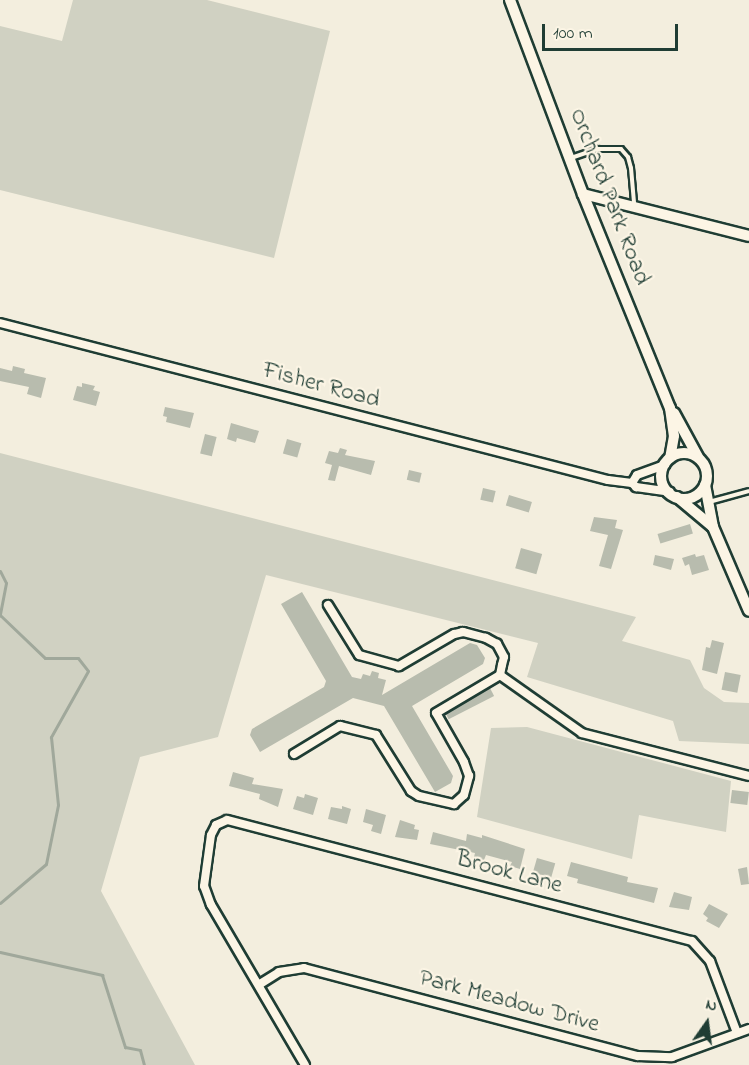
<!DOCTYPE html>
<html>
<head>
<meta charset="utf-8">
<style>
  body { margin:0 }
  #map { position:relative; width:749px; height:1065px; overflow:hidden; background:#f3eede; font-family:"Indie Flower",sans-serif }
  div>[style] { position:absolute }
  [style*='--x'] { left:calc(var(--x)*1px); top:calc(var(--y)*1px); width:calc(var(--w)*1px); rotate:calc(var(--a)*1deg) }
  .green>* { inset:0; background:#d0d1c2 }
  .stream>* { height:3px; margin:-1.5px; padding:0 1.5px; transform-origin:1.5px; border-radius:1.5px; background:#a0a89b }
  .building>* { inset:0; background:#b8bcae; transform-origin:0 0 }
  .roads { filter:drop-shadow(2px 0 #1f3d34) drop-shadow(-2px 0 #1f3d34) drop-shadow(0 2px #1f3d34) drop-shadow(0 -2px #1f3d34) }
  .lane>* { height:4px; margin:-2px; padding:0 2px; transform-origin:2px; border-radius:2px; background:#fcf5e5 }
  .street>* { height:8px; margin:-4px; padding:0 4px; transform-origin:4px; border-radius:4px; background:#fcf5e5 }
  .secondary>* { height:10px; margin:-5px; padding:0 5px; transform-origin:5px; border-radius:5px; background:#fcf5e5 }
  .secondary>.ring { margin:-5px; padding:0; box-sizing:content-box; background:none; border:10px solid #fcf5e5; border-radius:50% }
  span { translate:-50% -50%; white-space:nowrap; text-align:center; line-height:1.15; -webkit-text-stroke:4.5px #fcf5e5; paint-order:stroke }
  .street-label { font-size:24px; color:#1f3d34 }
  .north { position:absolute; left:677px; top:993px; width:60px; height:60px; -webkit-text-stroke:4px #fcf5e5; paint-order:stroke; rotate:14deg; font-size:16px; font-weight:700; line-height:24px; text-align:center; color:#1f3d34 }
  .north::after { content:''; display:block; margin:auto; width:21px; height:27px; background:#1f3d34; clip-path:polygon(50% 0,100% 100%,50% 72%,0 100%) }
  .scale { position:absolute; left:542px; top:24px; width:136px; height:27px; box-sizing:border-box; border:3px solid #1f3d34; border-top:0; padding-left:8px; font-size:18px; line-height:21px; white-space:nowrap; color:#1f3d34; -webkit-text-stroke:4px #fcf5e5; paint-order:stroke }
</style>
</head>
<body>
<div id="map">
  <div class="green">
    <div style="clip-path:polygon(73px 0,207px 0,330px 31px,274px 258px,0 190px,0 26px,62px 41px)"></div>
    <div style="clip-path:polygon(0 453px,636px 617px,622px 641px,690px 660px,704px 688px,724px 702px,749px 703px,749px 744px,679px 741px,673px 721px,527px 677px,538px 643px,266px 575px,218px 737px,140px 757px,101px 891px,195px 1065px,0 1065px)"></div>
    <div style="clip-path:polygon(527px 727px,731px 781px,726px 832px,639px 815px,632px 859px,477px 817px,491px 728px)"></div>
  </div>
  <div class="stream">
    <div style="--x:0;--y:571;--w:13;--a:63"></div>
    <div style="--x:6;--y:583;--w:33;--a:101"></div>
    <div style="--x:0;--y:615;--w:62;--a:43.7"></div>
    <div style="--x:45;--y:658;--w:33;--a:0"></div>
    <div style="--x:78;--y:658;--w:16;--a:52"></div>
    <div style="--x:88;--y:671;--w:76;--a:119.3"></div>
    <div style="--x:51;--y:737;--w:68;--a:84.1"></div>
    <div style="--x:58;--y:805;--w:60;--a:101.5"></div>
    <div style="--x:46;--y:864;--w:60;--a:139.7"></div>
    <div style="--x:0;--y:952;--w:105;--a:12.7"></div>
    <div style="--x:102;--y:975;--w:76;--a:72.3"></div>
    <div style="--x:125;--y:1047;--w:15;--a:11"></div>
    <div style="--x:140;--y:1050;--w:16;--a:75"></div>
  </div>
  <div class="building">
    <div style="clip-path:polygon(13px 366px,25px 369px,24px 373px,46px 378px,41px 398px,27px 394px,29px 387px,0 381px,0 368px,12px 371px)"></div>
    <div style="clip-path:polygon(82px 383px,95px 386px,93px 390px,100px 392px,96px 406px,73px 400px,77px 386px,82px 387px)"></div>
    <div style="clip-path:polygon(165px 407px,194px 413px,190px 428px,166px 422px,167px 417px,163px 416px)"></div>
    <div style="clip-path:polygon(231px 423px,259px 431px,255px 443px,237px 438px,236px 442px,227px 439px)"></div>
    <div style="left:205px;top:434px;width:12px;height:20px;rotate:14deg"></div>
    <div style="left:287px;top:439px;width:15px;height:15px;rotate:16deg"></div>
    <div style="clip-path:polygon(340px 448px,347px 450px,345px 455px,375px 461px,371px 475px,339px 466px,335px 481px,328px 480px,332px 465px,325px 463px,329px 451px,338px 453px)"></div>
    <div style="left:409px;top:470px;width:13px;height:10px;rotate:13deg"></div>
    <div style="left:483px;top:488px;width:13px;height:12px;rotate:13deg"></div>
    <div style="left:509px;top:495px;width:24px;height:11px;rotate:17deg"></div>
    <div style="clip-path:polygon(594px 517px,617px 520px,615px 528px,623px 530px,611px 569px,599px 566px,608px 535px,590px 531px)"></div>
    <div style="left:690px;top:524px;width:10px;height:34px;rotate:73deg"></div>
    <div style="left:521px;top:548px;width:22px;height:21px;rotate:16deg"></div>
    <div style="clip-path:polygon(695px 554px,696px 557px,704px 555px,709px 570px,692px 575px,689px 564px,685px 566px,682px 558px)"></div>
    <div style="clip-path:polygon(655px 555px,674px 559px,671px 570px,653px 565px)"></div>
    <div style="clip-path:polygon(302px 592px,352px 677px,361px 679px,363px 674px,370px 676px,372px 671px,379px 673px,378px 678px,386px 680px,382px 695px,470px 643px,477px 645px,485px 658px,483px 664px,412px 706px,453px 776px,451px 783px,435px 792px,384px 706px,353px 698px,260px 752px,250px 735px,252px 729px,324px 687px,326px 681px,281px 604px)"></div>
    <div style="clip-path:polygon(712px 640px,724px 643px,717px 674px,702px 670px,706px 647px,710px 648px)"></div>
    <div style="left:725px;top:672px;width:16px;height:18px;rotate:11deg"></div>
    <div style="left:490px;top:688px;width:9px;height:51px;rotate:63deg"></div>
    <div style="clip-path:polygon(233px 772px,254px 778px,252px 784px,283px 789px,278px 807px,259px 799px,260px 794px,229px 786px)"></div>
    <div style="left:732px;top:790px;width:17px;height:13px;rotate:7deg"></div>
    <div style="clip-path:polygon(305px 794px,318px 798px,313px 815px,293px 809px,297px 796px,304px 798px)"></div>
    <div style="clip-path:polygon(342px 806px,351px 809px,347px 824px,328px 819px,331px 807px,342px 809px)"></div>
    <div style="clip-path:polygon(366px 809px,386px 815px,381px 834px,371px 831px,373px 825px,363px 822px)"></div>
    <div style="clip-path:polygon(400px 820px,415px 825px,414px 829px,419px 830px,417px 840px,395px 837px)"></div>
    <div style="clip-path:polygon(433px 832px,466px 841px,467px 834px,482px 838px,482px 835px,525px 849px,520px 869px,510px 866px,512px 862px,486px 855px,484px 860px,474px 857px,475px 853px,430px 844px)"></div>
    <div style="left:537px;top:858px;width:19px;height:15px;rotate:16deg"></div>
    <div style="clip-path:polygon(571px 862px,628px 877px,627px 882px,658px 888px,654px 903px,577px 883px,578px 879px,567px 876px)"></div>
    <div style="clip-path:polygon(747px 867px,749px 884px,741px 885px,738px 869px)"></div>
    <div style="clip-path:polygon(674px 892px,692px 897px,689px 910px,669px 907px)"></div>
    <div style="clip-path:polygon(709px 904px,728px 914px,719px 928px,706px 921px,708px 918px,703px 914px)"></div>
  </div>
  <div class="roads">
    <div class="lane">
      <div style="--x:571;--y:158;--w:28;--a:-19"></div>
      <div style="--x:597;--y:149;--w:24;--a:0"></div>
      <div style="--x:621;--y:149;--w:11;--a:49"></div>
      <div style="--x:628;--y:157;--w:11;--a:75"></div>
      <div style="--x:631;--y:168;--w:38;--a:85"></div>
      <div style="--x:709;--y:502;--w:41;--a:-15.4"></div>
    </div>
    <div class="street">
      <div style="--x:0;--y:323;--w:628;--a:14.48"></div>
      <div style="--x:608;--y:480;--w:24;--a:7"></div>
      <div style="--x:632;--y:483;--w:6;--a:45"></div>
      <div style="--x:636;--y:487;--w:34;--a:8"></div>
      <div style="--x:632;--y:483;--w:9;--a:-58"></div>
      <div style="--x:637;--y:475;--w:30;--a:-20"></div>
      <div style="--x:500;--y:675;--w:100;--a:35.3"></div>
      <div style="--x:582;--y:733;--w:172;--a:14.4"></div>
      <div style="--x:294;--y:754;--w:54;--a:-31.3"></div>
      <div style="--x:340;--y:726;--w:37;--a:14"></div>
      <div style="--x:376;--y:735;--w:66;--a:58"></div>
      <div style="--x:411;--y:791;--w:9;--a:32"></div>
      <div style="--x:419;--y:796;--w:36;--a:13"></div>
      <div style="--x:454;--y:804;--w:13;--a:-42"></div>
      <div style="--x:464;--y:795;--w:20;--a:-75"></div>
      <div style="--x:469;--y:776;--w:15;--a:-110"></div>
      <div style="--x:464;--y:762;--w:56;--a:-119.7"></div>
      <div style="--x:436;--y:713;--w:74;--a:-30.7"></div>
      <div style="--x:500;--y:675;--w:10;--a:-79"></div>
      <div style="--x:502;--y:665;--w:8;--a:-76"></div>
      <div style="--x:504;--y:657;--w:15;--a:-118"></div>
      <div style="--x:497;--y:644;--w:13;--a:-151"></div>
      <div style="--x:486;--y:638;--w:24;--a:-165"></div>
      <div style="--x:463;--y:632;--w:9;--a:167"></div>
      <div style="--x:454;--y:634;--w:64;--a:149.8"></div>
      <div style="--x:399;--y:666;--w:41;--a:-164.6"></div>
      <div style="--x:359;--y:655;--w:59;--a:-121.8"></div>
      <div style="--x:260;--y:984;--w:22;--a:-32"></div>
      <div style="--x:279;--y:972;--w:25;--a:-9"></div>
      <div style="--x:304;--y:968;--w:345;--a:14.8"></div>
      <div style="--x:638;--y:1056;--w:34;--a:2"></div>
      <div style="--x:672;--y:1057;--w:82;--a:-20"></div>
      <div style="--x:305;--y:1065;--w:186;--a:-120.4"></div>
      <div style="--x:211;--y:905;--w:20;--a:-110"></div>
      <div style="--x:204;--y:886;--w:51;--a:-82.2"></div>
      <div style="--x:211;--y:835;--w:11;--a:-63"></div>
      <div style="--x:216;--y:825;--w:12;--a:-24"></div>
      <div style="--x:227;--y:820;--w:480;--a:14.6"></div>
      <div style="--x:692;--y:941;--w:27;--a:48"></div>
      <div style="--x:710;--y:961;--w:77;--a:69.4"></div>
    </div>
    <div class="secondary">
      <div style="--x:510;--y:0;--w:207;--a:69.4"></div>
      <div style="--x:583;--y:194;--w:231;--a:67.9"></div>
      <div style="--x:670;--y:408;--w:28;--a:82"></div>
      <div style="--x:674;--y:436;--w:22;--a:100"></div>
      <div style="--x:583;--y:194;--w:171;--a:14.2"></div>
      <div style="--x:674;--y:413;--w:50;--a:61.4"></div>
      <div class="ring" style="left:661px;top:453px;width:36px;height:36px"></div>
      <div style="--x:705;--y:485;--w:43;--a:79.2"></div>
      <div style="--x:713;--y:527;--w:91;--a:66.8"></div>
      <div style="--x:677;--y:497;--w:47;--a:39.8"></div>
    </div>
  </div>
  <div class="street-label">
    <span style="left:609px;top:197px;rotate:69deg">Orchard Park Road</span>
    <span style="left:321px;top:386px;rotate:15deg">Fisher Road</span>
    <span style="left:509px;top:873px;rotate:15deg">Brook Lane</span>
    <span style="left:509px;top:1002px;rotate:15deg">Park Meadow Drive</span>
  </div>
  <div class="north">N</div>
  <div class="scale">100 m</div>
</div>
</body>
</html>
